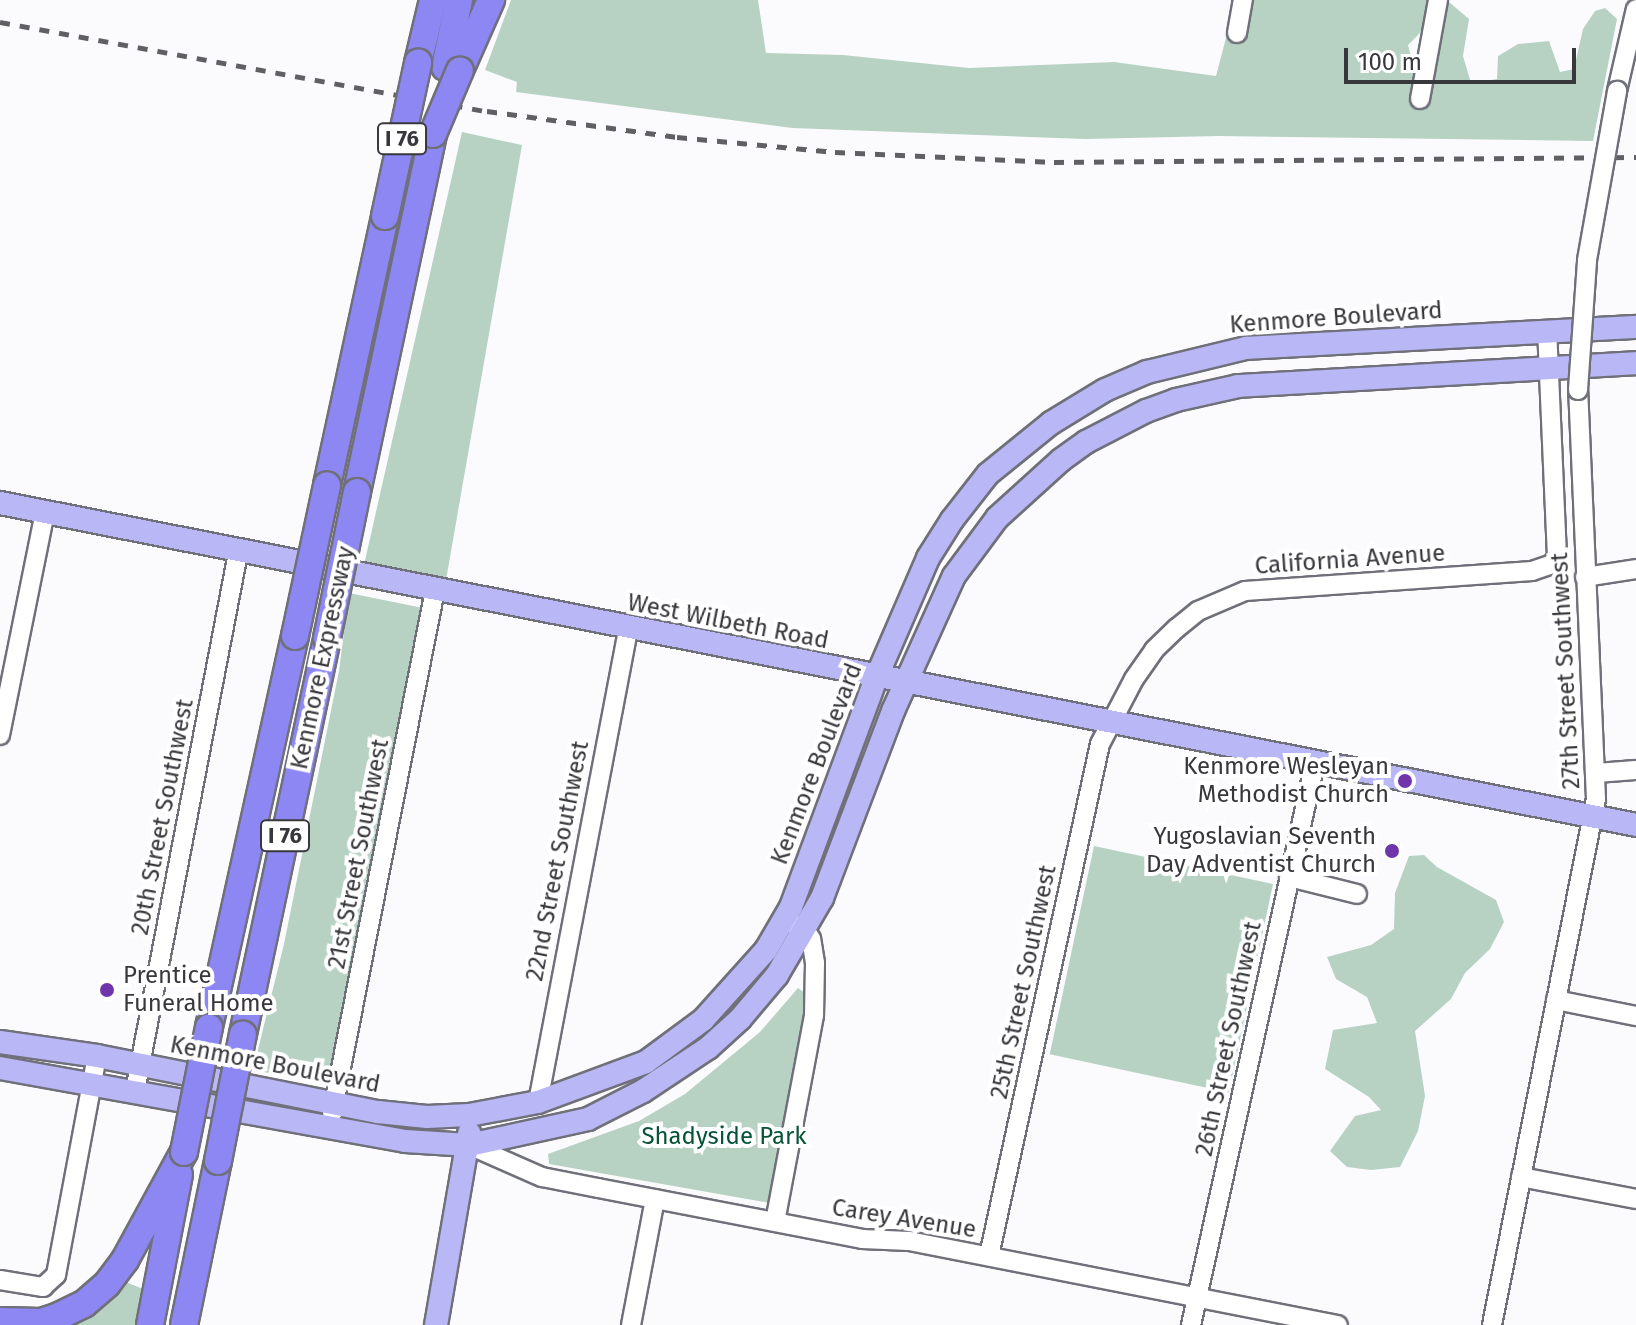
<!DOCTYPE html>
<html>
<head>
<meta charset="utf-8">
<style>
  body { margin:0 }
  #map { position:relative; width:1636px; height:1325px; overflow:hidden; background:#fbfbfe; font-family:"Fira Sans",sans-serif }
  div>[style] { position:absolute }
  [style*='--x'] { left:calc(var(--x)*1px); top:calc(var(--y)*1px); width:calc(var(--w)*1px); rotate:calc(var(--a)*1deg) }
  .green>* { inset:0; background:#b7d2c3; transform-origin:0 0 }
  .roads { filter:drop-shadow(2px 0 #6f7079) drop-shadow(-2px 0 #6f7079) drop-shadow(0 2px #6f7079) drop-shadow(0 -2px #6f7079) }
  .minor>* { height:18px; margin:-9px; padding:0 9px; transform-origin:9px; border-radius:9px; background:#fff }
  .major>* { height:22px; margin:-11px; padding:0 11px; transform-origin:11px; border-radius:11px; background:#bab7f7 }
  .highway>* { height:26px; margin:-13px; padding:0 13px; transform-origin:13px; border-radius:13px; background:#8c87f2 }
  .rail>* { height:5px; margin-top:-2.5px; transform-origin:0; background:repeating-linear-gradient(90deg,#606064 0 10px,transparent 0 20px) }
  .bridges { filter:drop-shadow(2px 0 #6f7079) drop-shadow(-2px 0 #6f7079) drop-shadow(0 2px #6f7079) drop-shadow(0 -2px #6f7079) }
  .minor-bridge>* { height:18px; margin:-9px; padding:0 9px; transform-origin:9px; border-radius:9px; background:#fff }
  .highway-bridge>* { height:26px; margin:-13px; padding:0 13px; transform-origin:13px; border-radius:13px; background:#8c87f2 }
  .dots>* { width:22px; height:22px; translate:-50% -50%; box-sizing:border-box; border:4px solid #fff; border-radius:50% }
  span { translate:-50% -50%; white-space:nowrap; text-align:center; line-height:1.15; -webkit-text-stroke:8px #fff; paint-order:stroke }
  .shield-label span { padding:2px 6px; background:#fff; border:2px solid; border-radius:6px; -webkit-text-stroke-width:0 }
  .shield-label { font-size:22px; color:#37373c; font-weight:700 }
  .street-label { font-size:24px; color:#37373c }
  .poi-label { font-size:24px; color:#37373c }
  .right { translate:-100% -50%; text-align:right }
  .left { translate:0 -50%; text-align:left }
  .park-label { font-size:24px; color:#075337 }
  .scale { position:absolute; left:1344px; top:48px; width:232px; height:36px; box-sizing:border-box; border:4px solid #37373c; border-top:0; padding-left:10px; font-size:24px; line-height:28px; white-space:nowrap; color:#37373c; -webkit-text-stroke:6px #fff; paint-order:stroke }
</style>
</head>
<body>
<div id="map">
  <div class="green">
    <div style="clip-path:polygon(511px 0,758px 0,766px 53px,843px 55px,969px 68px,1114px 62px,1216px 76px,1236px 0,1428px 0,1429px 15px,1419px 34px,1408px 45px,1413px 65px,1423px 82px,1449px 2px,1469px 19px,1463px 56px,1471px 83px,1497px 79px,1498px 56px,1518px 44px,1549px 41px,1560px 72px,1574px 69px,1583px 29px,1595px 11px,1605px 8px,1617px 19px,1593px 141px,1218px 136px,1085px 139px,792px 128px,516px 92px,517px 82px,485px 70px)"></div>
    <div style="clip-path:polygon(462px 132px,522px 145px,446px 580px,364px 565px)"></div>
    <div style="clip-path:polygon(349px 593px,423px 608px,331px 1084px,253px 1070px,284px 944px,339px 671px)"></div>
    <div style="left:1094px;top:846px;width:183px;height:213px;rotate:12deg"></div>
    <div style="clip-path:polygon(1424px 855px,1437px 867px,1496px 900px,1504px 922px,1490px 949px,1465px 973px,1451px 999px,1415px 1031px,1425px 1096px,1418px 1131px,1400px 1167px,1371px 1170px,1347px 1167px,1330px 1151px,1355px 1116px,1381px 1110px,1369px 1097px,1325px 1069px,1333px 1030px,1377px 1023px,1367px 997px,1336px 979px,1327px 957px,1371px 945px,1394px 929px,1395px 893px,1409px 856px)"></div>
    <div style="clip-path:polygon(798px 988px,808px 995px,770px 1203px,549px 1164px,548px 1154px,639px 1121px,685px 1094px,760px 1032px)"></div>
    <div style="clip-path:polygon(121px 1280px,143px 1289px,135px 1325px,68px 1325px,85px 1318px)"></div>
  </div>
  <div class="roads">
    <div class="minor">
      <div style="--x:1237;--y:33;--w:34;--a:-80"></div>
      <div style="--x:1617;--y:91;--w:84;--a:-77"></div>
      <div style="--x:1420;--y:99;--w:101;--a:-79.7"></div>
      <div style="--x:1585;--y:577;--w:52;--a:-8.9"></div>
      <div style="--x:0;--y:735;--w:227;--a:-78.6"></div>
      <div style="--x:1596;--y:773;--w:40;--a:-4.3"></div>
      <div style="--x:1289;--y:877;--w:70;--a:14"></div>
      <div style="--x:1556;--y:1000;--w:82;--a:11.3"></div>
      <div style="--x:135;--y:1091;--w:548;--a:-79.16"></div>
      <div style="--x:538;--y:1102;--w:481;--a:-79.2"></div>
      <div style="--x:332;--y:1114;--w:534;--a:-78.88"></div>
      <div style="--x:469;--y:1145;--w:80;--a:23.7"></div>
      <div style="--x:542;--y:1177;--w:57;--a:11.1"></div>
      <div style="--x:598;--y:1188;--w:269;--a:10.9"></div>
      <div style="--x:862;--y:1239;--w:47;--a:2.4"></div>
      <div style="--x:909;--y:1241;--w:437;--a:11.1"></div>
      <div style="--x:1521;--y:1177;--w:117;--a:10.8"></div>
      <div style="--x:775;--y:1222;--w:211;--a:-79.3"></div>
      <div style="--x:814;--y:1015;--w:52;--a:-88.9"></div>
      <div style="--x:815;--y:963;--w:24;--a:-99"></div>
      <div style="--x:811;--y:939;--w:12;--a:-121"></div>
      <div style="--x:805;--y:929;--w:11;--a:-158"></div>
      <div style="--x:989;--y:1256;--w:524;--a:-77.77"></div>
      <div style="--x:1100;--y:744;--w:73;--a:-62.4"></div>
      <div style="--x:1134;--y:679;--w:35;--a:-55"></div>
      <div style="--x:1154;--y:650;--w:32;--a:-44"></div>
      <div style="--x:1177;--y:628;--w:27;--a:-39"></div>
      <div style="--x:1198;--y:611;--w:51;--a:-23.1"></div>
      <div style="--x:1245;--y:591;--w:288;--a:-4"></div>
      <div style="--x:1532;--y:571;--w:21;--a:-19"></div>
      <div style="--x:1552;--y:564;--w:9;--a:-54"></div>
      <div style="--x:1557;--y:557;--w:226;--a:-92.5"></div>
      <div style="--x:0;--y:1280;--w:44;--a:9.2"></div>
      <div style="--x:43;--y:1287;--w:18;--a:-43"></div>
      <div style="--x:56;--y:1275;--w:223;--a:-79.4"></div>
      <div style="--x:631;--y:1325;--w:128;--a:-79.2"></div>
      <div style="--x:1191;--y:1325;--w:576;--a:-77.56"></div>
      <div style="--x:1492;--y:1325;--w:536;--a:-78.82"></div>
      <div style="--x:1596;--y:799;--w:409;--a:-92.5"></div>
    </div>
    <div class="major">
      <div style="--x:0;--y:503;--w:1667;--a:11.13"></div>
      <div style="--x:0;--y:1042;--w:98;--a:8.2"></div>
      <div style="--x:97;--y:1056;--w:287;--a:11.3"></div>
      <div style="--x:378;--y:1112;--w:49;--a:5.8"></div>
      <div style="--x:427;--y:1117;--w:42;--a:-2.7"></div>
      <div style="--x:469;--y:1115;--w:70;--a:-10.7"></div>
      <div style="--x:538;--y:1102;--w:115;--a:-20.3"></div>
      <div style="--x:646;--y:1062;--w:71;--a:-36.4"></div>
      <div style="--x:703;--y:1020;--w:94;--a:-48"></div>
      <div style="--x:766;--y:950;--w:50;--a:-59.8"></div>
      <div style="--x:791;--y:907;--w:246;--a:-69.6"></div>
      <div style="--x:877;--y:676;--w:129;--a:-66.6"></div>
      <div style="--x:928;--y:558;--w:45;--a:-57.7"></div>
      <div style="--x:952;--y:520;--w:58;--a:-52"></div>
      <div style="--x:988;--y:474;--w:81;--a:-39"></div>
      <div style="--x:1051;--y:423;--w:63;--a:-31.4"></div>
      <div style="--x:1105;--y:390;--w:46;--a:-23.2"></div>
      <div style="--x:1147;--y:372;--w:102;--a:-13.6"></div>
      <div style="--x:1246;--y:348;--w:391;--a:-3.1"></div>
      <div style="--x:0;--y:1068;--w:412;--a:10.2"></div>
      <div style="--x:405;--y:1141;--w:64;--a:3.6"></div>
      <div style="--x:469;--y:1145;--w:122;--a:-12.3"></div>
      <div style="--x:588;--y:1119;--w:62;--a:-27"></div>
      <div style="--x:643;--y:1091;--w:78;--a:-33.5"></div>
      <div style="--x:708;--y:1048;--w:43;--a:-42.2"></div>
      <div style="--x:740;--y:1019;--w:57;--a:-49.9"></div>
      <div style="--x:777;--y:975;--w:89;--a:-59.7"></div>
      <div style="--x:822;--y:898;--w:200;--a:-69.2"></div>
      <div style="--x:893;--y:711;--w:148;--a:-65.7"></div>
      <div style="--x:954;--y:576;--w:72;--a:-53.4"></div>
      <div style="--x:997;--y:518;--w:86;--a:-42.2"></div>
      <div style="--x:1061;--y:460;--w:31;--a:-36"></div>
      <div style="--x:1086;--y:442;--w:68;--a:-27.3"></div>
      <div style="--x:1146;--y:411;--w:32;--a:-20"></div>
      <div style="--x:1176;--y:400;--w:64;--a:-12.7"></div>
      <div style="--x:1238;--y:386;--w:399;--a:-3.3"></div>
      <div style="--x:436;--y:1325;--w:195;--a:-80.2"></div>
    </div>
    <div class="highway">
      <div style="--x:418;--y:63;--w:65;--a:-76.6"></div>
      <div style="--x:445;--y:67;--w:68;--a:-78.2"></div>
      <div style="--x:460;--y:70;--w:77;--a:-66.1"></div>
      <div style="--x:327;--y:485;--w:275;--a:-77.8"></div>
      <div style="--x:357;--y:492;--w:366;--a:-78"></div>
      <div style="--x:209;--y:1027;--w:400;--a:-77.6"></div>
      <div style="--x:243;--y:1034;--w:405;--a:-78"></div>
      <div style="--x:0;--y:1321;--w:41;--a:1.4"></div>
      <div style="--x:41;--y:1322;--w:19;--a:-18"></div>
      <div style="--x:59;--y:1316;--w:28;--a:-26"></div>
      <div style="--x:84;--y:1304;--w:30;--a:-41"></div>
      <div style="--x:107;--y:1284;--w:30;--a:-53"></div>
      <div style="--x:125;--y:1260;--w:123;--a:-61.4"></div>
      <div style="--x:150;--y:1325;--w:153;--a:-79.1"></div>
      <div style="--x:184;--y:1325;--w:167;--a:-78.3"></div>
    </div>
  </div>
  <div class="rail">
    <div style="--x:0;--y:22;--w:495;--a:10.4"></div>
    <div style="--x:487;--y:111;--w:192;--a:7.8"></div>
    <div style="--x:677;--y:137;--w:159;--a:5.4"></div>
    <div style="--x:835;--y:152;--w:219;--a:2.6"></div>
    <div style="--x:1054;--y:162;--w:582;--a:-0.49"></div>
  </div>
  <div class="bridges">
    <div class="minor-bridge">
      <div style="--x:1578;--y:390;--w:130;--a:-86"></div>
      <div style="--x:1587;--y:260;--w:172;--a:-79.9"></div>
    </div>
    <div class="highway-bridge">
      <div style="--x:433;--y:134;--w:69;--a:-67.1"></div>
      <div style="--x:385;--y:216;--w:157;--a:-77.8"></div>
      <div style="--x:295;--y:636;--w:154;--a:-78"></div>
      <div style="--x:327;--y:638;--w:149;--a:-78.4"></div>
      <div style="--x:184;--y:1152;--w:127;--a:-78.7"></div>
      <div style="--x:218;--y:1161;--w:129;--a:-78.9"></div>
    </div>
  </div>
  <div class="dots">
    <div style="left:1405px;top:781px;background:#7035ab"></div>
    <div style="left:1392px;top:851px;background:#7035ab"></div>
    <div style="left:107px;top:990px;background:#7035ab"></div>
  </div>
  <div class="shield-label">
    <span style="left:402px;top:139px">I 76</span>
    <span style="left:285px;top:836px">I 76</span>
  </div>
  <div class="street-label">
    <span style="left:1336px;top:318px;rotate:-4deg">Kenmore Boulevard</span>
    <span style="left:1350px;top:560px;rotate:-4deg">California Avenue</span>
    <span style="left:728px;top:622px;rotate:11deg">West Wilbeth Road</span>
    <span style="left:323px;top:658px;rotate:-78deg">Kenmore Expressway</span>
    <span style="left:1566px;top:671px;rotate:-93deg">27th Street Southwest</span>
    <span style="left:817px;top:764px;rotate:-69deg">Kenmore Boulevard</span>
    <span style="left:163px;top:817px;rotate:-79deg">20th Street Southwest</span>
    <span style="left:359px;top:854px;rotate:-79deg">21st Street Southwest</span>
    <span style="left:558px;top:861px;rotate:-79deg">22nd Street Southwest</span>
    <span style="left:1024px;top:982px;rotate:-78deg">25th Street Southwest</span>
    <span style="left:1229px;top:1039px;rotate:-78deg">26th Street Southwest</span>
    <span style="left:275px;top:1065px;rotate:11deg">Kenmore Boulevard</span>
    <span style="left:904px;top:1219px;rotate:9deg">Carey Avenue</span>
  </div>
  <div class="poi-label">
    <span class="right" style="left:1389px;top:781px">Kenmore Wesleyan<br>Methodist Church</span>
    <span class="right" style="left:1376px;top:851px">Yugoslavian Seventh<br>Day Adventist Church</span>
    <span class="left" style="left:123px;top:990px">Prentice<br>Funeral Home</span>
  </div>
  <div class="park-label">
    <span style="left:724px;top:1137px">Shadyside Park</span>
  </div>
  <div class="scale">100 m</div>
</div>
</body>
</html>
